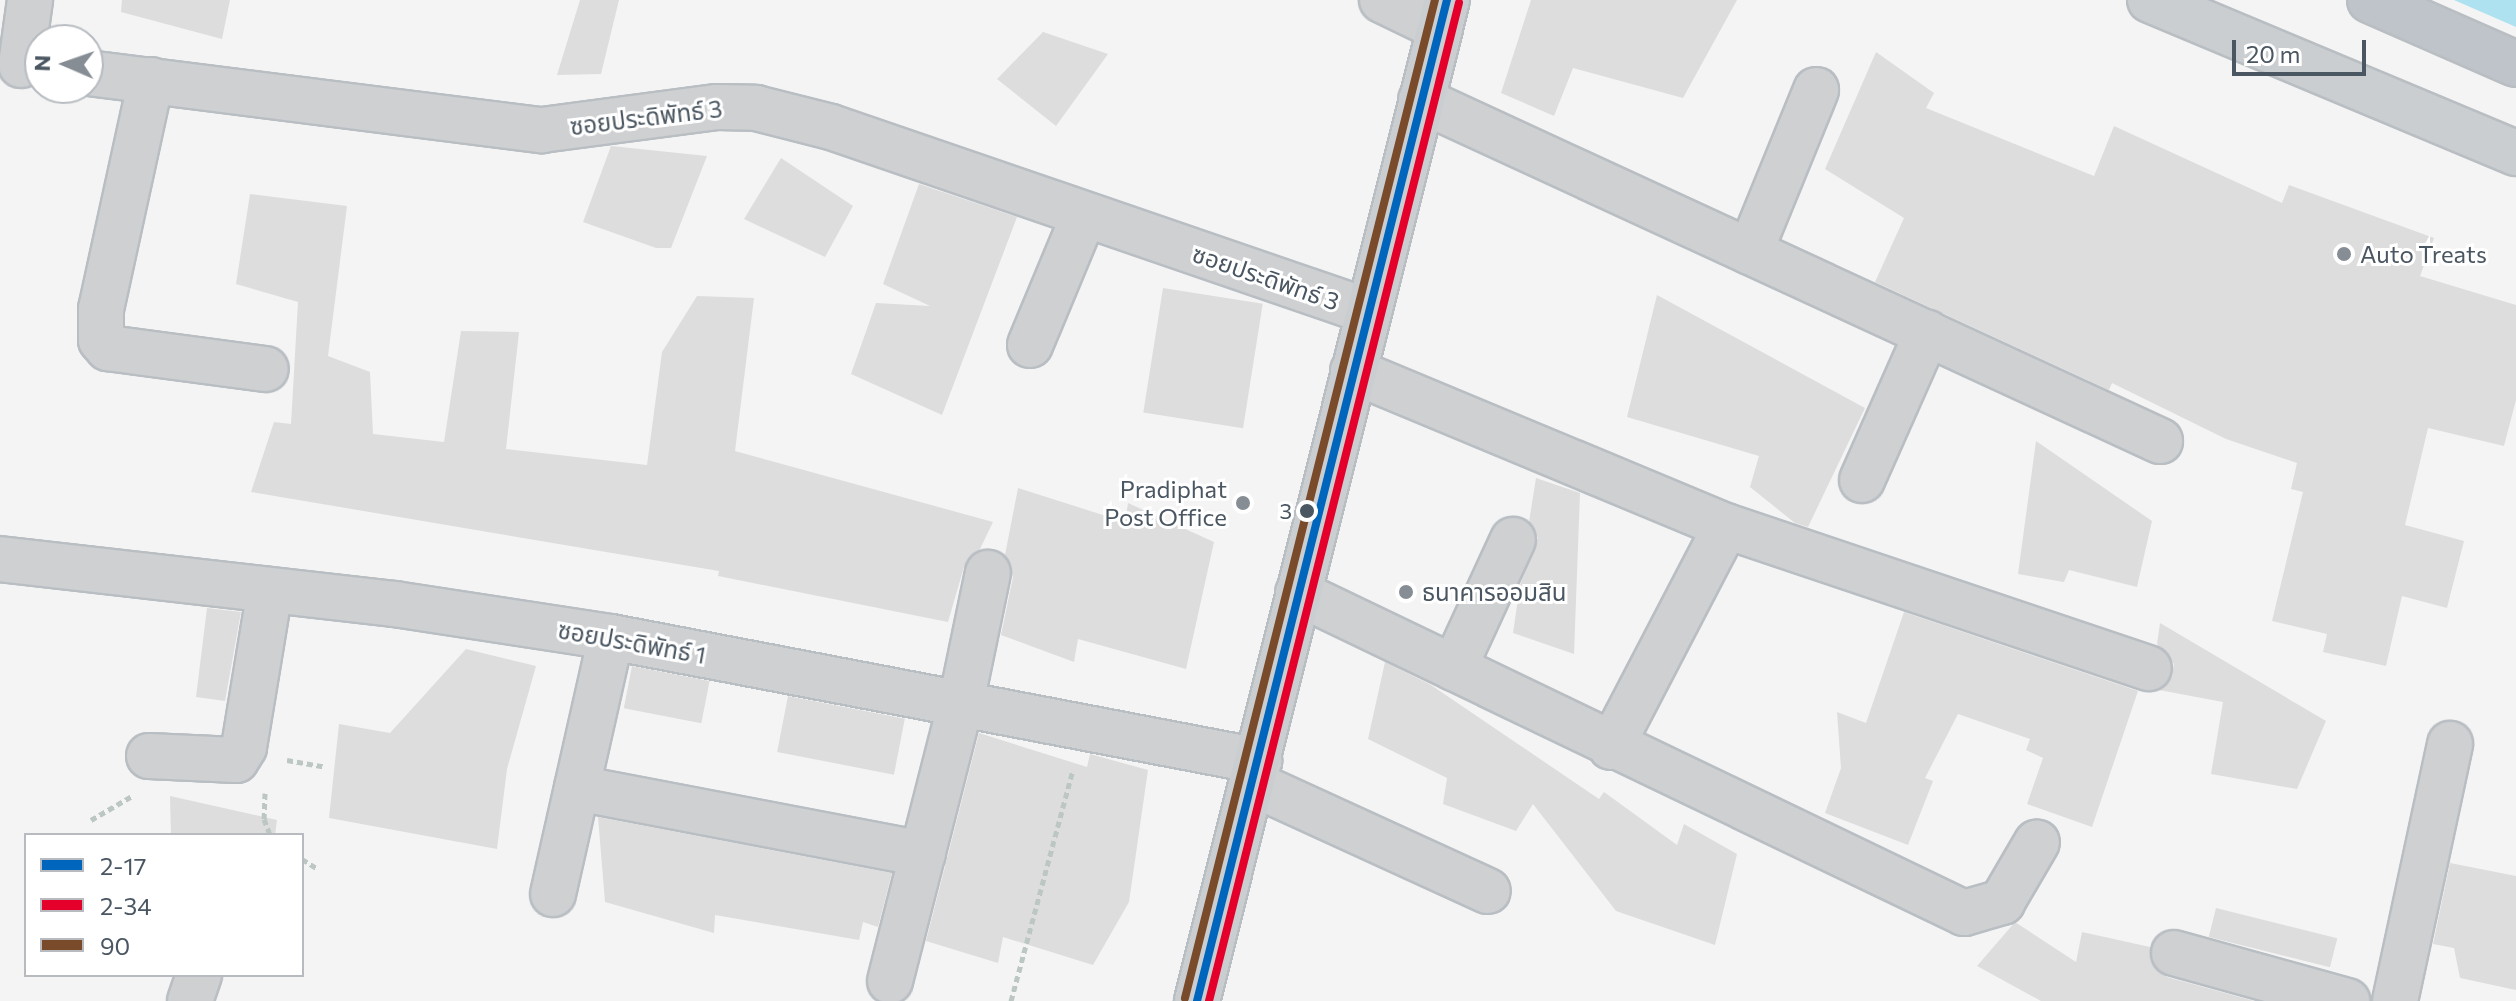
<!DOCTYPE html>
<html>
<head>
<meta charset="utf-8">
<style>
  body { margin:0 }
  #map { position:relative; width:2516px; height:1001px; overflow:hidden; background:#f4f4f4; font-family:Commissioner,"Noto Sans Thai",sans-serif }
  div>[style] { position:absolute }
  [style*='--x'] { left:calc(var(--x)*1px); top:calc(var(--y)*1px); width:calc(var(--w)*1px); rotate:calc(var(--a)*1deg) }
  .water>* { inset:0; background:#aee2f0 }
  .building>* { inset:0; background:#ddddde; transform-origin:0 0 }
  .path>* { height:5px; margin-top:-2.5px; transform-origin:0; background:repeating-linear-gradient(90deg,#bcc7c4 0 6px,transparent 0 10px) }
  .roads { filter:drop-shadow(2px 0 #b9bec3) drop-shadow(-2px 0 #b9bec3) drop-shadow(0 2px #b9bec3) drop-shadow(0 -2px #b9bec3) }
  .minor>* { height:44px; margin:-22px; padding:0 22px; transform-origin:22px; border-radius:22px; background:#ced0d2 }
  .major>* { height:44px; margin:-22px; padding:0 22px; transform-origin:22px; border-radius:22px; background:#caced1 }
  .highway>* { height:44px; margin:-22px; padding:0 22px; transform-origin:22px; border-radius:22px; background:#bec4c9 }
  .bus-1>* { height:8px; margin:-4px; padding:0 4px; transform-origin:4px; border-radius:4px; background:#0065bd }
  .bus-2>* { height:8px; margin:-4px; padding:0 4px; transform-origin:4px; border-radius:4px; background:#e4002b }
  .bus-3>* { height:8px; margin:-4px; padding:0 4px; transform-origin:4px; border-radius:4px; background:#7a4b2a }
  .dots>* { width:22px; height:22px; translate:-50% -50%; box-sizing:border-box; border:4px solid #fff; border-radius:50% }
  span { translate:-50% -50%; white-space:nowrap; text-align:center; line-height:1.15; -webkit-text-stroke:6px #fff; paint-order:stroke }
  .bus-label { font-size:22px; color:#4a5661 }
  .right { translate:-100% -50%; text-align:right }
  .street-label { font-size:24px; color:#4a5661 }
  .poi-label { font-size:24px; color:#4a5661 }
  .left { translate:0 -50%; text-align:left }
  .legend { position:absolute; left:24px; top:833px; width:280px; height:144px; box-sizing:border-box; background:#fff; border:2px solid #b7bbc0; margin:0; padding:10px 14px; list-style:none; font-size:24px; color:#4a5661 }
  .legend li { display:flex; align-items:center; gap:16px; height:40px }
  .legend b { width:40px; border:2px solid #b7bbc0 }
  .north { position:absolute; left:24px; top:24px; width:80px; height:80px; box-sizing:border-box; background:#fff; border:2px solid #b7bbc0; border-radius:50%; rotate:272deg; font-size:22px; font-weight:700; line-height:32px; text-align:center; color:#4a5661 }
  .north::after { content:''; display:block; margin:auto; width:28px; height:36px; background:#868d94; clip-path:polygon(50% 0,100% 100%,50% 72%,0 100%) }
  .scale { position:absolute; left:2232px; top:40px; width:134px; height:36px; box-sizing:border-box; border:4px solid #4a5661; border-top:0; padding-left:10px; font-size:24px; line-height:28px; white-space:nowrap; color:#4a5661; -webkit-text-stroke:6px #fff; paint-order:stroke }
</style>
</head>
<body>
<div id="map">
  <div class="water">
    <div style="clip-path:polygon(2454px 0,2516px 0,2516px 27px)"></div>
  </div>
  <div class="building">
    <div style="clip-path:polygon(122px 0,230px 0,222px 39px,121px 12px)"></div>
    <div style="clip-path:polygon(580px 0,619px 0,601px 74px,557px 75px)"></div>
    <div style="clip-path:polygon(1531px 0,1737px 0,1683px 98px,1573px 68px,1554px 116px,1501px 93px)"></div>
    <div style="clip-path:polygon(1043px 32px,1108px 54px,1056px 126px,997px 79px)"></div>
    <div style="clip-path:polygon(1876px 52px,1934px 93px,1926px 108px,2094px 176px,2114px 126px,2282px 203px,2289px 185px,2434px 238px,2420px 276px,2516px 305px,2516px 400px,2504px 446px,2428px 428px,2405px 525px,2464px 541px,2447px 608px,2402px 596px,2386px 666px,2323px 652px,2327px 634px,2272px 621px,2303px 492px,2291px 489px,2297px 463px,2226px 439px,2112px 383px,2109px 390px,1875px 282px,1904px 218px,1825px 169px)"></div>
    <div style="clip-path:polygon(611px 146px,707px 156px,671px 248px,656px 248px,583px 222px)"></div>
    <div style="clip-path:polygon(781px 158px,853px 206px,825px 257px,744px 219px)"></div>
    <div style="clip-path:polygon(919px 184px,1017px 217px,942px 415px,851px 374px,876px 303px,930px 306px,883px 284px)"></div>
    <div style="clip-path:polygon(250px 194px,347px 206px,328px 356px,370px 372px,373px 434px,444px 442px,461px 331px,519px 332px,506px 449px,647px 465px,662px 352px,697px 296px,754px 298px,735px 451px,993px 522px,980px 549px,964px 567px,948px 622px,718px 576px,719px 571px,251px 492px,274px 422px,291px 424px,298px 302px,236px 284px)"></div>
    <div style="left:1163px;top:288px;width:101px;height:126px;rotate:9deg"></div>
    <div style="clip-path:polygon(1657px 295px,1865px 408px,1808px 527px,1795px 523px,1750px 487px,1759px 456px,1627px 417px)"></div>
    <div style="clip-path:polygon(2036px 441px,2152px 521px,2137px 587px,2069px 570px,2064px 582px,2018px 574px)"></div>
    <div style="clip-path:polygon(1536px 478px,1580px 493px,1574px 654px,1513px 633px,1520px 585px,1538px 538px,1529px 522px)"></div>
    <div style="clip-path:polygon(1018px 488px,1125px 522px,1128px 503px,1214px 542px,1186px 669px,1078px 639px,1074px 662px,1001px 635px,1013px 577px,1005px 555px)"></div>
    <div style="clip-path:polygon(207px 608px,241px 612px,225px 701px,196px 697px)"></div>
    <div style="clip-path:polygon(1904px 612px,2138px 691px,2092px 827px,2027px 804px,2043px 758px,2026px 750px,2030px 739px,1958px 714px,1925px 778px,1933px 781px,1908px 845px,1825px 813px,1841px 768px,1837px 712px,1866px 723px)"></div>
    <div style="clip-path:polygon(2160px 623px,2326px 721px,2297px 789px,2211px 774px,2223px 702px,2159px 690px,2172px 677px,2174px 664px,2157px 644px)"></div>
    <div style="clip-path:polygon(466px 649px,536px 666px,507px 769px,497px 849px,329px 818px,339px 724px,390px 733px)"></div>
    <div style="clip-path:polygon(1385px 662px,1431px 685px,1599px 799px,1604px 792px,1677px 845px,1684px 824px,1737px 854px,1715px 945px,1616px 911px,1533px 804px,1516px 831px,1443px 804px,1447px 778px,1368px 739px)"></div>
    <div style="left:632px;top:666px;width:79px;height:43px;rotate:11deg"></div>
    <div style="left:788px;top:696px;width:119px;height:57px;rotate:11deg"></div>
    <div style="clip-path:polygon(979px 733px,1087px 767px,1090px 754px,1148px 770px,1129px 902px,1093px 965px,1003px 937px,998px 963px,926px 941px)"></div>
    <div style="clip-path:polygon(170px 796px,277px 820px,275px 835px,171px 835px)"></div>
    <div style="clip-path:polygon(598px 817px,892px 873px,878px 927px,863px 922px,859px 940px,715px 915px,714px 933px,605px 902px)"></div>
    <div style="clip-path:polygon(2450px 863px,2516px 876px,2516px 990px,2460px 978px,2454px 948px,2433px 944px)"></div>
    <div style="left:2216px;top:908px;width:125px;height:30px;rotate:14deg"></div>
    <div style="clip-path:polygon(2015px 922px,2076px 962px,2082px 932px,2150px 947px,2150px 960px,2167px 977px,2254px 1001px,2041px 1001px,1977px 966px)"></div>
  </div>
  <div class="path">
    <div style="--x:287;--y:760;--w:39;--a:10"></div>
    <div style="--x:265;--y:793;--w:26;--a:92"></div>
    <div style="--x:264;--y:819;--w:17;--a:69"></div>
    <div style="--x:91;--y:820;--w:48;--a:-30.3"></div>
    <div style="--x:302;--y:859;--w:19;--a:32"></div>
    <div style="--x:1011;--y:1001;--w:239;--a:-75"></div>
  </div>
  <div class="roads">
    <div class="minor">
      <div style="--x:1382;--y:0;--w:64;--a:25.8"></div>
      <div style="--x:21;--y:65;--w:66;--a:-82.1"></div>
      <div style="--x:88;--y:73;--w:458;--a:7.2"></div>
      <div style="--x:542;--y:130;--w:177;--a:-7.5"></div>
      <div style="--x:717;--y:107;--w:39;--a:1"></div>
      <div style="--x:756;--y:108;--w:77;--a:14.2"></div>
      <div style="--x:831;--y:127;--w:567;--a:18.95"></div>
      <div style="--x:151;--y:80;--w:234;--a:102.3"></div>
      <div style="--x:101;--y:309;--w:31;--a:90"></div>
      <div style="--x:101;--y:340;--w:11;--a:49"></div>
      <div style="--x:108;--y:348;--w:159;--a:7.6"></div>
      <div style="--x:1421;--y:100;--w:814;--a:24.77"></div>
      <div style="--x:1750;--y:252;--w:175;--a:-67.8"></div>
      <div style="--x:1030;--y:345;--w:141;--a:-67.4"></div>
      <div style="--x:1353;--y:371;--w:404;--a:22.6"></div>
      <div style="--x:1726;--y:526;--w:446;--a:18.6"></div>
      <div style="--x:1862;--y:480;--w:161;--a:-66.1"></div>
      <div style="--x:0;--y:559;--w:398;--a:6.5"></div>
      <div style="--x:395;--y:604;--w:219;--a:8.7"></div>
      <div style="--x:611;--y:637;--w:660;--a:10.83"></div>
      <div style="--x:1298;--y:593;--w:739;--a:25.66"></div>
      <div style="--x:1964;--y:913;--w:40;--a:-16"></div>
      <div style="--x:2002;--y:902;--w:69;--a:-59.7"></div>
      <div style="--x:1454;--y:668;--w:141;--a:-65.3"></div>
      <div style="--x:1611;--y:747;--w:249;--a:-62.5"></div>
      <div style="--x:149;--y:756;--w:87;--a:2.6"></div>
      <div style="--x:236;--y:760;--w:15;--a:-58"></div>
      <div style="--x:244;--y:747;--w:159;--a:-80.6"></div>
      <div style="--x:1254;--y:784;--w:257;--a:24.6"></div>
      <div style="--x:577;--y:788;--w:352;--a:10.8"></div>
      <div style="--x:553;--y:894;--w:263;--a:-77.3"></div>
      <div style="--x:2174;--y:953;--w:180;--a:15.5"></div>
      <div style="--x:890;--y:981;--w:287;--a:-75.7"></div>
      <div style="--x:961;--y:703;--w:133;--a:-78.3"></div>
      <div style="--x:190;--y:1001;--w:28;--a:-71"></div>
      <div style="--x:2395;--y:1001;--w:263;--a:-77.9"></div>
    </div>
    <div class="major">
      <div style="--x:2150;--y:0;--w:397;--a:22.7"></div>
      <div style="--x:1197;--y:1001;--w:1032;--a:-75.98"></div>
    </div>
    <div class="highway">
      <div style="--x:2370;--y:0;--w:159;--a:23.7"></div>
    </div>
  </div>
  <div class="bus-1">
    <div style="--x:1197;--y:1001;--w:1032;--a:-75.98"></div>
  </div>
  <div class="bus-2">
    <div style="--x:1209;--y:1001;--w:1029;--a:-75.94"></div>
  </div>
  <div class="bus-3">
    <div style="--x:1185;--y:998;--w:1029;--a:-75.94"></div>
  </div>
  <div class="dots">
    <div style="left:2344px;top:254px;background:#868d94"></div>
    <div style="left:1243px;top:503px;background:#868d94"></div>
    <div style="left:1307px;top:511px;background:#4a5661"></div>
    <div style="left:1406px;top:592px;background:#868d94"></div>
  </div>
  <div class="bus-label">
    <span class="right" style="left:1292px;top:511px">3</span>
  </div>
  <div class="street-label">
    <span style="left:646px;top:117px;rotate:-7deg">ซอยประดิพัทธ์ 3</span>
    <span style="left:1266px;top:277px;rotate:19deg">ซอยประดิพัทธ์ 3</span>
    <span style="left:632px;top:642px;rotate:10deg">ซอยประดิพัทธ์ 1</span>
  </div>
  <div class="poi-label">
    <span class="left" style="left:2360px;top:254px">Auto Treats</span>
    <span class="right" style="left:1227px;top:503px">Pradiphat<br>Post Office</span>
    <span class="left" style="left:1422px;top:592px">ธนาคารออมสิน</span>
  </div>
  <ul class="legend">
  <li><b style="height:10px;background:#0065bd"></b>2-17</li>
  <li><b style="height:10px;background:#e4002b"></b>2-34</li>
  <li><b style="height:10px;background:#7a4b2a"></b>90</li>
  </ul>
  <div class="north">N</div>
  <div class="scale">20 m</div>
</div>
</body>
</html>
